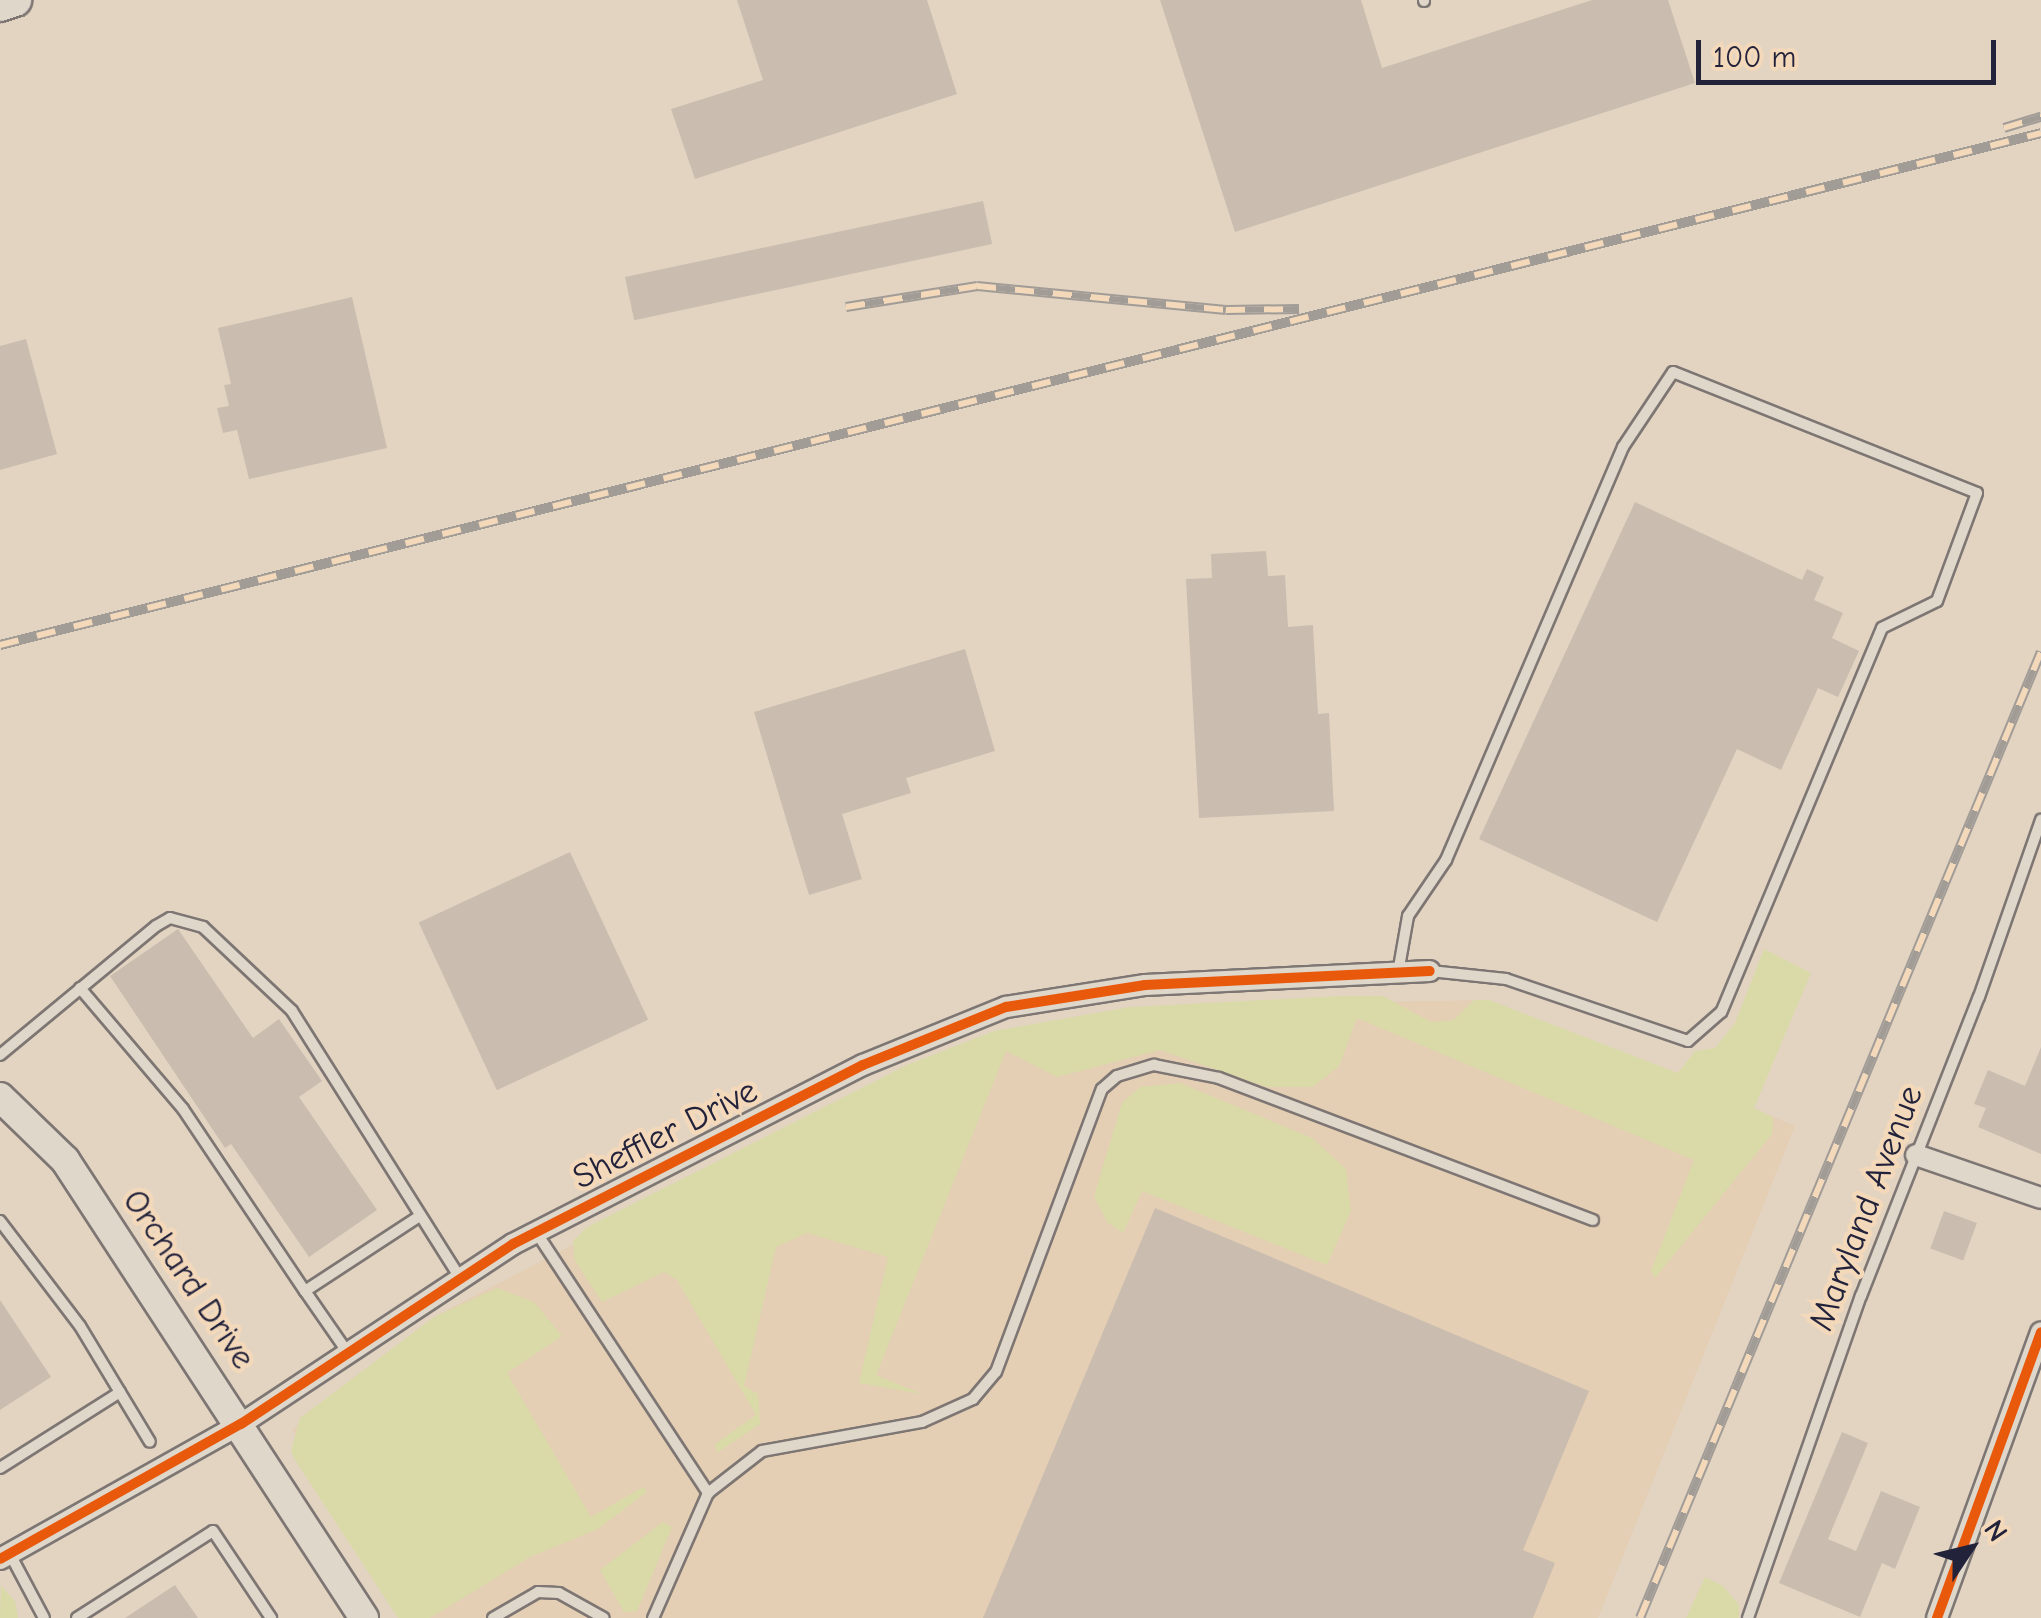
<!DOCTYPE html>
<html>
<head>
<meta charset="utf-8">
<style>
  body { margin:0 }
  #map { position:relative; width:2041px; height:1618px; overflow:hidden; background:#e3d4c2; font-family:"Comic Neue",sans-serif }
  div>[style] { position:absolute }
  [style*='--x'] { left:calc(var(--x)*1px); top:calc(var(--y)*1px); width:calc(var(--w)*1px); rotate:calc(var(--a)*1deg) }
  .built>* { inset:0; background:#e4ceb4 }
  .green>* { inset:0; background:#d9daa8 }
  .building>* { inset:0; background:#cabdaf; transform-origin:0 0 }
  .roads { filter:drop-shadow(2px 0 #7d7673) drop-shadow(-2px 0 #7d7673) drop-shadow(0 2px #7d7673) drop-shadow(0 -2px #7d7673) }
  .lane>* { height:10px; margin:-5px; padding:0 5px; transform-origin:5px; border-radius:5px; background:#e0d7cb }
  .street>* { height:20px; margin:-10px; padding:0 10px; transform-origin:10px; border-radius:10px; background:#e0d7cb }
  .secondary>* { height:28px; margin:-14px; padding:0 14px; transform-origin:14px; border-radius:14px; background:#e0d7cb }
  .primary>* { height:32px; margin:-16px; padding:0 16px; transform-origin:16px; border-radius:16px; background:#e0d7cb }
  .rail>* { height:10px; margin-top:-5px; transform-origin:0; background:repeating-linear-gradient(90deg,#f3d8ba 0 19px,#a29c97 0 38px); box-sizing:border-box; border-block:2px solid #a29c97 }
  .cycleway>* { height:10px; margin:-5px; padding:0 5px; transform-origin:5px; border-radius:5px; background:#e8590c }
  span { translate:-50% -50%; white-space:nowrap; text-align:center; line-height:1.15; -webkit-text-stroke:9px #f3d8ba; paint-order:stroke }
  .street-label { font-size:35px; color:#22223b }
  .north { position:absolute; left:1921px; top:1498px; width:100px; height:100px; -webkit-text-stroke:8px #f3d8ba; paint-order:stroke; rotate:55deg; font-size:28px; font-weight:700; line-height:40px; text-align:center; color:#22223b }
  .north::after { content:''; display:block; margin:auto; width:35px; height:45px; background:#22223b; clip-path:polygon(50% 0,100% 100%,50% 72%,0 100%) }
  .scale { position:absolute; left:1696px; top:40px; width:300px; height:45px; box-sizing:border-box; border:5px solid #22223b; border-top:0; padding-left:12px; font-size:30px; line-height:35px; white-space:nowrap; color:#22223b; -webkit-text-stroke:8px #f3d8ba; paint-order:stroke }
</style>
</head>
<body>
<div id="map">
  <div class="built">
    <div style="clip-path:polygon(1489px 1000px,1795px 1126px,1598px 1618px,411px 1618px,292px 1430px,434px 1317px,955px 1046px,1193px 1005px)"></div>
  </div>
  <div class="green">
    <div style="clip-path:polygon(1764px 949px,1811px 973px,1754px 1108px,1773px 1117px,1772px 1134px,1655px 1278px,1651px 1271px,1694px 1160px,1357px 1018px,1339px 1066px,1313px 1087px,1267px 1087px,1160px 1050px,1057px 1077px,1006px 1051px,876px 1375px,922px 1394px,859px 1383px,888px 1257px,807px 1233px,776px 1247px,744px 1386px,758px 1394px,760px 1424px,717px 1453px,715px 1444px,756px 1415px,677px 1280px,664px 1272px,602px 1302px,575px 1261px,573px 1241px,587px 1227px,907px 1065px,994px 1031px,1130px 1007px,1341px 996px,1383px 996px,1431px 1022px,1454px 1020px,1474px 1000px,1489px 1000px,1678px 1073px,1695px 1051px,1715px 1048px,1735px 1023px)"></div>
    <div style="clip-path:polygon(1180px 1083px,1312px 1138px,1346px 1169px,1351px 1211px,1327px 1265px,1142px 1191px,1123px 1233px,1107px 1222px,1094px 1196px,1122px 1103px,1140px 1087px)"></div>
    <div style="clip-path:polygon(497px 1288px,534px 1302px,562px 1336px,507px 1373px,591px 1517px,643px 1487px,647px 1492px,598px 1529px,530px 1557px,430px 1618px,398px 1618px,295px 1460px,291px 1451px,300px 1418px,434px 1317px)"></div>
    <div style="clip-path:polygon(663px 1522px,672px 1527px,637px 1611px,624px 1612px,600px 1570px)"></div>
    <div style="clip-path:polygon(1705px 1577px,1723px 1586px,1739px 1605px,1739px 1618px,1686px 1618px)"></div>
    <div style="clip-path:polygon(1px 1586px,15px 1601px,18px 1618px,0 1618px)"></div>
  </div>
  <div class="building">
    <div style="clip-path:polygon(737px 0,927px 0,957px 94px,695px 179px,671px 109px,763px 80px)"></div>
    <div style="clip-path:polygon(1160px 0,1361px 0,1382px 68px,1592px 0,1668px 0,1695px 83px,1235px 232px)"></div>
    <div style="left:983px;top:201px;width:44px;height:366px;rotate:78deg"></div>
    <div style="clip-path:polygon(352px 297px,387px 448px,249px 479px,237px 430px,223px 433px,217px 408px,229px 406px,224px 385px,231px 384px,218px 328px)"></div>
    <div style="clip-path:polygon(26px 339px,57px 454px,0 470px,0 346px)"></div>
    <div style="clip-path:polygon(1635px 502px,1802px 580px,1807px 569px,1824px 577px,1814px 600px,1843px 613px,1832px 638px,1859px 651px,1838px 697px,1818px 688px,1781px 770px,1737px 749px,1657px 922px,1479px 839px)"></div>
    <div style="clip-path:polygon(1266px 551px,1268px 576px,1285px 575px,1288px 627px,1313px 625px,1318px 714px,1329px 713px,1334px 811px,1199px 818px,1186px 579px,1212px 578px,1211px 554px)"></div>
    <div style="clip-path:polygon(965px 649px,995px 751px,906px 778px,911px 793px,842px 814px,862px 879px,809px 895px,754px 712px)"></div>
    <div style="left:570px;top:852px;width:185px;height:167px;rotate:65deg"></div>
    <div style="clip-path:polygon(178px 929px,253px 1038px,279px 1019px,322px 1081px,299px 1097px,377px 1210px,309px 1257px,231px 1144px,225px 1148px,110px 976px)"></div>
    <div style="clip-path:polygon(2041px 1047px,2041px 1154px,1978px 1127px,1986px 1108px,1974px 1104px,1988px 1070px,2025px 1086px)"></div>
    <div style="clip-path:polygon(1155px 1208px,1589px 1391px,1523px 1550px,1555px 1563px,1533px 1618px,983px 1618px)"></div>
    <div style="left:1944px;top:1211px;width:35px;height:40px;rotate:20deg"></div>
    <div style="clip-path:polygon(0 1300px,51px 1377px,0 1410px)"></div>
    <div style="clip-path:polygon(1842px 1432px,1868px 1443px,1828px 1539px,1856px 1551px,1881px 1491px,1920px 1507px,1895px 1569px,1882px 1563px,1860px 1617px,1779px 1583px)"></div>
    <div style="clip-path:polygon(175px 1585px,198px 1618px,125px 1618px)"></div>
  </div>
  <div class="roads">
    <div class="lane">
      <div style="--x:1424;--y:0;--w:1;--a:90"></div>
      <div style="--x:1398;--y:973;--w:58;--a:-80"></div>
      <div style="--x:1408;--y:916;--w:68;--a:-55.8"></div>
      <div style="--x:1446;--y:860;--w:449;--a:-66.8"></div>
      <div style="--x:1623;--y:447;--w:90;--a:-56.3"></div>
      <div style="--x:1673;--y:372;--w:327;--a:21.7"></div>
      <div style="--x:1977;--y:493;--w:115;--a:110.3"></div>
      <div style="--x:1937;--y:601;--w:61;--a:153.9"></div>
      <div style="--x:1882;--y:628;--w:416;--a:112.7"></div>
      <div style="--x:1721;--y:1012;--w:44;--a:138.7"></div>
      <div style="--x:1688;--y:1041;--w:192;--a:-161.2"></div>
      <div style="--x:1506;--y:979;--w:76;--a:-174"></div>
      <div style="--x:80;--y:988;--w:159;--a:49.6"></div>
      <div style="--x:183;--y:1109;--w:219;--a:56.2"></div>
      <div style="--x:0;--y:1055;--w:202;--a:-39.6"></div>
      <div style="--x:156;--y:926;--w:16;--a:-30"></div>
      <div style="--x:170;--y:918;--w:34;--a:15"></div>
      <div style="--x:203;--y:927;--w:122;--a:43.3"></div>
      <div style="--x:292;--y:1011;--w:317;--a:57.8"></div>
      <div style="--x:0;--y:1221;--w:132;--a:52.7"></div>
      <div style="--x:80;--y:1326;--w:135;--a:58.9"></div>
      <div style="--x:536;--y:1232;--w:313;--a:56.6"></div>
      <div style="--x:708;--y:1493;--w:137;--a:113.7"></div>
      <div style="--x:348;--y:1353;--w:75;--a:-124.7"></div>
      <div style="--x:305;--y:1291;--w:135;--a:-33.2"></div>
      <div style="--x:0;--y:1468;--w:142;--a:-32.3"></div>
      <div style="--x:708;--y:1493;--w:68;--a:-37.9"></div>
      <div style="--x:762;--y:1451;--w:163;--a:-10.3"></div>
      <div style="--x:922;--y:1422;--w:56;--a:-24.3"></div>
      <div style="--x:973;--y:1399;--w:35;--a:-50"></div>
      <div style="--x:996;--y:1372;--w:302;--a:-69.5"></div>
      <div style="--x:1102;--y:1089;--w:20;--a:-41"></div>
      <div style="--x:1117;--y:1076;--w:39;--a:-17"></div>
      <div style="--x:1154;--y:1065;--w:66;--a:11.3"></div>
      <div style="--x:1219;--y:1078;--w:400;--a:20.8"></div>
      <div style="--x:10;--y:1554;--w:72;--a:62"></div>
      <div style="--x:77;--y:1618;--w:161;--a:-32.6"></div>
      <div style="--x:213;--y:1531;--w:105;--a:56.3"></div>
      <div style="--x:493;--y:1618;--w:52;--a:-30"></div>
      <div style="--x:538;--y:1592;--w:21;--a:3"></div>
      <div style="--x:559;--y:1593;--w:51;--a:29.1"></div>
      <div style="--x:1748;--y:1618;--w:341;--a:-70.7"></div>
      <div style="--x:1861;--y:1296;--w:321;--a:-68.5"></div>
      <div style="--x:1979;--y:997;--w:188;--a:-70.7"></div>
    </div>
    <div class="street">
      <div style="--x:1916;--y:1155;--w:132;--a:19"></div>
      <div style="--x:0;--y:1559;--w:276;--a:-29.3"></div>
      <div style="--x:241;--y:1424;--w:326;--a:-33.5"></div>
      <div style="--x:513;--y:1244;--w:393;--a:-27.1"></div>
      <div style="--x:863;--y:1065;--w:154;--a:-22.1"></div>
      <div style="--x:1006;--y:1007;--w:141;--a:-9"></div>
      <div style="--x:1145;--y:985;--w:285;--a:-2.8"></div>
      <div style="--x:1937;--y:1618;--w:304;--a:-70"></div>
    </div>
    <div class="secondary">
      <div style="--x:0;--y:1097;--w:91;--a:44.1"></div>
      <div style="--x:65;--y:1160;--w:547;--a:56.86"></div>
    </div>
    <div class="primary">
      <div style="--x:0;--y:5;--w:16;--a:-18"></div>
    </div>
  </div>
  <div class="rail">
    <div style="--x:2004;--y:128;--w:39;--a:-17"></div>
    <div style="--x:846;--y:307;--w:133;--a:-9.1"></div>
    <div style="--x:977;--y:286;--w:250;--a:5.5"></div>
    <div style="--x:1226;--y:310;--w:73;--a:-0.8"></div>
    <div style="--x:0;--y:645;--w:2104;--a:-14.08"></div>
    <div style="--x:1640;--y:1618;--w:1046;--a:-67.46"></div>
  </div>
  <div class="cycleway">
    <div style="--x:0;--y:1559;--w:276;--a:-29.3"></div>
    <div style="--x:241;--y:1424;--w:326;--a:-33.5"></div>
    <div style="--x:513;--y:1244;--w:393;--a:-27.1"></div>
    <div style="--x:863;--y:1065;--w:154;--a:-22.1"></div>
    <div style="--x:1006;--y:1007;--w:141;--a:-9"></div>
    <div style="--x:1145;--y:985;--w:285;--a:-2.8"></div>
    <div style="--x:1937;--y:1618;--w:304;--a:-70"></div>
  </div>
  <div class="street-label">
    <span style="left:665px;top:1134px;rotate:-27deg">Sheffler Drive</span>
    <span style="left:1866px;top:1208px;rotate:-69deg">Maryland Avenue</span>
    <span style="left:189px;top:1279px;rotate:56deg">Orchard Drive</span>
  </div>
  <div class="north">N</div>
  <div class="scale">100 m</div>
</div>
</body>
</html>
